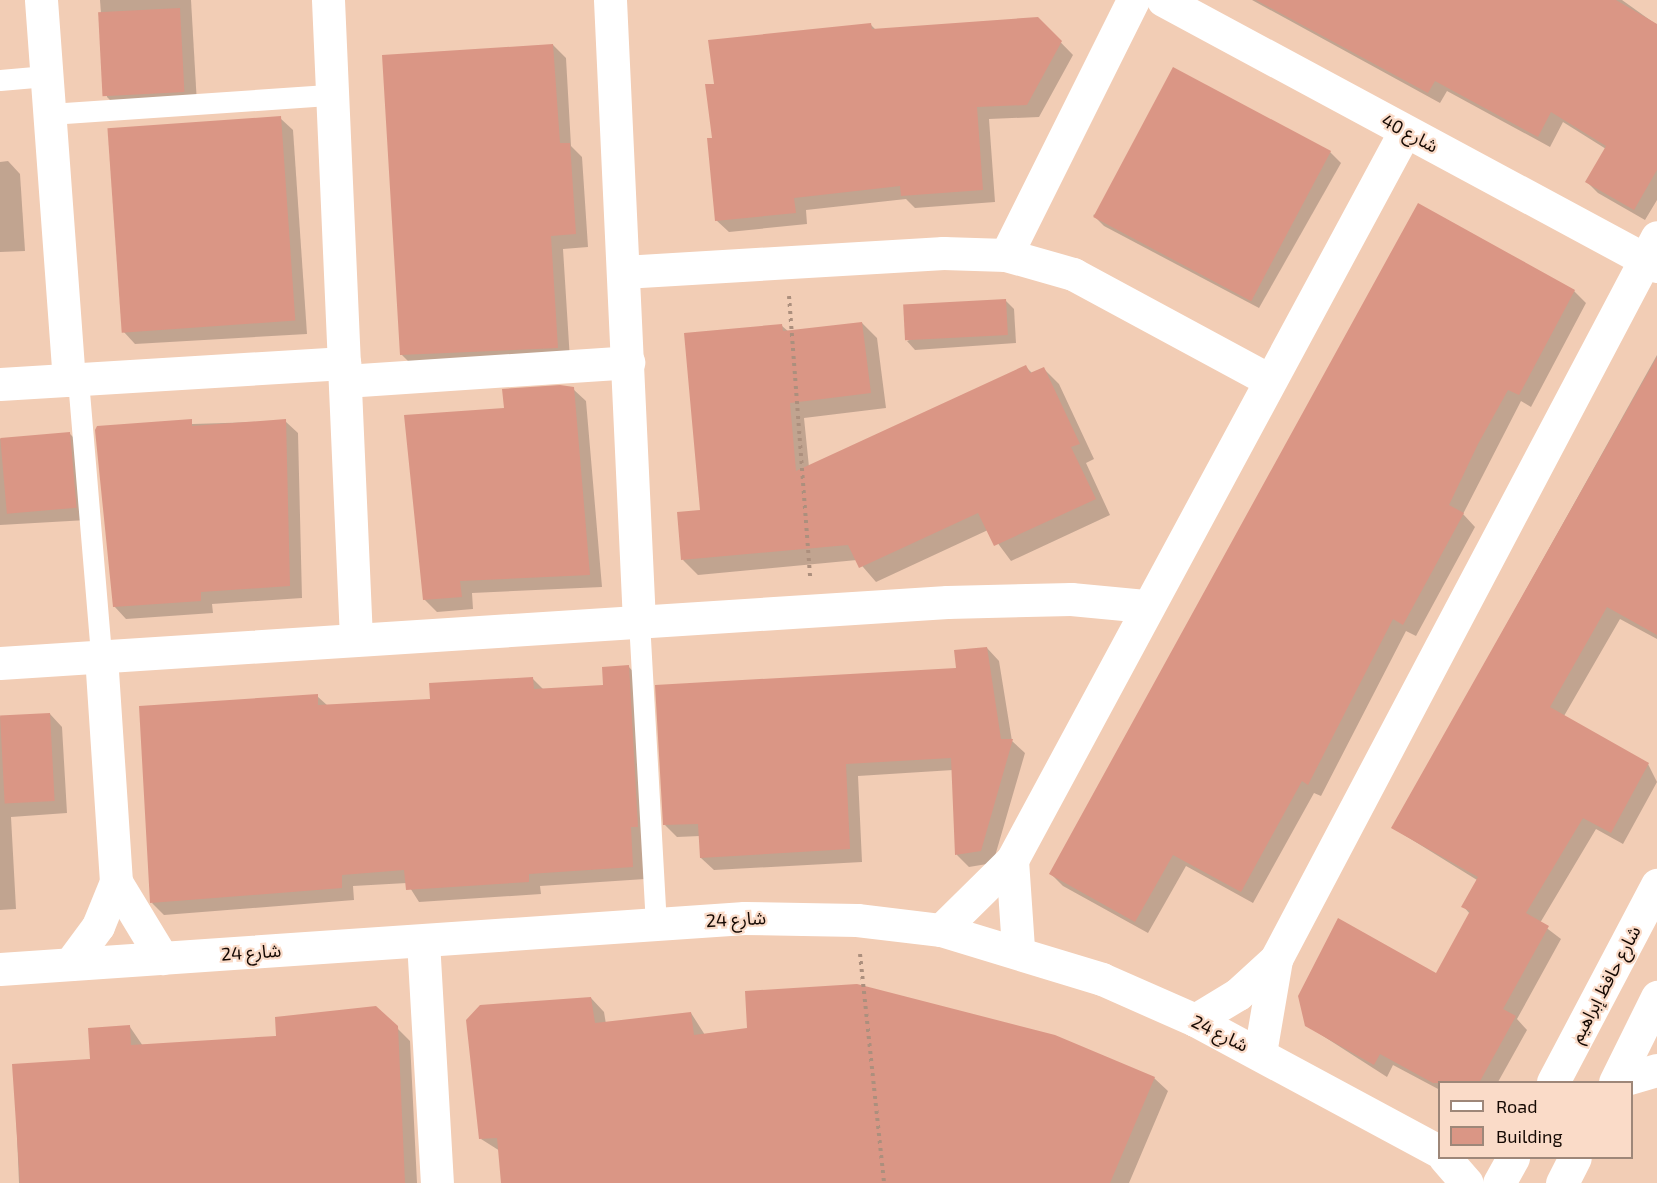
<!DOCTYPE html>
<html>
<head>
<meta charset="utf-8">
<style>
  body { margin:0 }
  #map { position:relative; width:1657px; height:1183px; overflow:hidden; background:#f2cdb5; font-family:"Exo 2","Noto Sans Arabic",sans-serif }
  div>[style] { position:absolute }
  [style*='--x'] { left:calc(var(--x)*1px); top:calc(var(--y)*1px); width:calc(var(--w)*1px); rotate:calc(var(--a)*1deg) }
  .shadow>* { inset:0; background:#0003 }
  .building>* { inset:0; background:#da9685; transform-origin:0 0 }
  .path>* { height:4px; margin-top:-2px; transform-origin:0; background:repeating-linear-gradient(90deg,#ac8f7d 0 3px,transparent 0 7.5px) }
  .lane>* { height:21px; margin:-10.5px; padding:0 10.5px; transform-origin:10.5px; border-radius:10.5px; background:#fff }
  .street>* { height:33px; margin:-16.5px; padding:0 16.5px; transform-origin:16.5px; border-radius:16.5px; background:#fff }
  .secondary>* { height:33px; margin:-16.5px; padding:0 16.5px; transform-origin:16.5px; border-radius:16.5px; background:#fff }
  span { translate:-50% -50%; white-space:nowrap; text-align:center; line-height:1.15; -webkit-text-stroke:4.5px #fadbc8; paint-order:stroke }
  .street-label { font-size:18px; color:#150903 }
  .legend { position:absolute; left:1438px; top:1081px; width:195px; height:78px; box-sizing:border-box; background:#fadbc8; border:2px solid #9e8779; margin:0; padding:8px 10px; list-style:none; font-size:18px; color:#150903 }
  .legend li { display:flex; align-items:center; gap:12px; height:30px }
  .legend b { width:30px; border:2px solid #9e8779 }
</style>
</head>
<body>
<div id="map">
  <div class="shadow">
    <div style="clip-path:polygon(100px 0,191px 0,197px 104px,120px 110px,107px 97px)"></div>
    <div style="clip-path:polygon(1252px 0,1622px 0,1657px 25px,1657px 200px,1645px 220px,1598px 193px,1587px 182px,1606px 149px,1563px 122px,1550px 147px,1447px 91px,1440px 103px)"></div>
    <div style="clip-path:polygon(1038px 19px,1073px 55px,1039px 117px,989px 119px,995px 202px,915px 208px,906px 199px,806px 210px,807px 224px,729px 232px,716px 220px,716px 85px,870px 24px,876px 30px)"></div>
    <div style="clip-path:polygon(553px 45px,566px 58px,571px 146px,582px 157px,588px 247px,563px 249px,570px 360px,414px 367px,401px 354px)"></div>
    <div style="clip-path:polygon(280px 118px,293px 130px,307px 334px,135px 344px,123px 331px)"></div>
    <div style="clip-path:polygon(1330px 152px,1341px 163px,1259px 308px,1104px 226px,1093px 215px)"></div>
    <div style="clip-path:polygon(8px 161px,20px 174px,25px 251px,0 252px,0 162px)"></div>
    <div style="clip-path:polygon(1574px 291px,1586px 303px,1531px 407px,1521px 401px,1463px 514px,1475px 527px,1416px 636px,1406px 631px,1321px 796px,1314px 793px,1253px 903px,1186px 866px,1148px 933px,1063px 886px,1051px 874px)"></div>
    <div style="clip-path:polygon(1005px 300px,1014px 309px,1016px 343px,915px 350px,907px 341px)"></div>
    <div style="clip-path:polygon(862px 323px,877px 338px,886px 408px,804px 418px,809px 467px,1026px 367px,1032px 373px,1044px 369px,1059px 384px,1094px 459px,1086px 463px,1110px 515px,1011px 561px,988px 530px,876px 582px,857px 560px,698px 575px,683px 560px,782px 326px,789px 332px)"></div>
    <div style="clip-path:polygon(1657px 355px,1657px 639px,1620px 619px,1564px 716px,1648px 764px,1657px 782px,1623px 844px,1596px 829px,1540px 923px,1561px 939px,1517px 1019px,1527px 1030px,1498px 1082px,1440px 1082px,1440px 1090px,1393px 1065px,1387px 1077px,1306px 1025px,1437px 975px,1470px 914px,1463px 906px,1477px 880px,1393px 828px)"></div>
    <div style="clip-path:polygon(573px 389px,586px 401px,602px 587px,472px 593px,473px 609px,437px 612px,424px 599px,505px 410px)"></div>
    <div style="clip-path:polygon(285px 421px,298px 433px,302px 598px,212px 604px,213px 613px,126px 619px,114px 606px,99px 427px)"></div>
    <div style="clip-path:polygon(69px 433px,81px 445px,87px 520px,0 525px,0 439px)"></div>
    <div style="clip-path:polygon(987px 648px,999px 661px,1012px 741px,1025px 753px,993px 863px,969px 867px,957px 855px,953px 770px,858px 776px,862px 862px,714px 870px,701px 858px,700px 836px,677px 837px,665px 825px,958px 669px)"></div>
    <div style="clip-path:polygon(628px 666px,640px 679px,645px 879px,540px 886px,541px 894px,419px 902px,407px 883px,353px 886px,354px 900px,164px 915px,152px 903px,317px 696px,328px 706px,432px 700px,533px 679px,544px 690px,605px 687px)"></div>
    <div style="clip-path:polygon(50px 714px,62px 727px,67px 813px,11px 817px,16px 909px,0 910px,0 717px)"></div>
    <div style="clip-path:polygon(591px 998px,604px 1012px,606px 1024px,691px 1013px,705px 1035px,1154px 1078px,1168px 1091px,1129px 1183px,503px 1183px,500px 1151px,481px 1139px)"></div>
    <div style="clip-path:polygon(130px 1027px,143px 1046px,397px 1028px,410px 1041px,417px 1183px,19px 1183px,14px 1065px,91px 1060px)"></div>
  </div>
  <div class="building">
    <div style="clip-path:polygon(1256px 0,1616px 0,1657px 24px,1657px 170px,1634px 210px,1585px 182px,1606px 146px,1551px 112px,1538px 137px,1435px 81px,1428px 93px)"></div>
    <div style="left:180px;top:8px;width:84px;height:82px;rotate:87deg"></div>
    <div style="clip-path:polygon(1038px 17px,1062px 41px,1027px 105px,977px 107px,983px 190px,901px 196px,900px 186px,794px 198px,796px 213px,715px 221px,707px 138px,712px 138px,705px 84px,714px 84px,708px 40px,871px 23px,872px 29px)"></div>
    <div style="clip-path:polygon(553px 44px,560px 143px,570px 143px,576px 234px,551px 236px,558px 348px,400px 355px,382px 55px)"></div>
    <div style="left:1173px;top:67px;width:179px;height:170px;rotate:28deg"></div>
    <div style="left:281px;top:116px;width:205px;height:174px;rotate:86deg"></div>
    <div style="clip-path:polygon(1418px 203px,1575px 290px,1519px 395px,1508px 390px,1478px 444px,1449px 505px,1464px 513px,1403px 625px,1393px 619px,1308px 785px,1302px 781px,1241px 892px,1173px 855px,1135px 922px,1049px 874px)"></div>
    <div style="left:1006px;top:299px;width:36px;height:103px;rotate:87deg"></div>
    <div style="clip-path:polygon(862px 322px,871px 393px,790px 403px,796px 471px,1026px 365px,1030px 373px,1044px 367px,1080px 444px,1071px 447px,1096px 499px,994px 546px,978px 513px,859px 568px,848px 545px,681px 560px,677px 512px,700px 510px,684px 333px,782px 324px,783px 331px)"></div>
    <div style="clip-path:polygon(1657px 357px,1657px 635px,1607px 607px,1550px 707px,1649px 763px,1611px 833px,1583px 818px,1526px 913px,1549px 926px,1503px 1009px,1516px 1016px,1479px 1083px,1433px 1083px,1380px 1054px,1374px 1065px,1305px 1026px,1298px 996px,1338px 918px,1436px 973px,1470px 911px,1461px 907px,1478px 877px,1391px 828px)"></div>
    <div style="clip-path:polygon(560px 385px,574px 387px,590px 575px,460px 581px,462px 597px,423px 600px,404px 415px,504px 408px,502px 389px)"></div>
    <div style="clip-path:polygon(192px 419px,192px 426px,286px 419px,290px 586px,201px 592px,201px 601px,113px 607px,95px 430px,97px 426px)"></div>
    <div style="left:70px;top:432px;width:76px;height:70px;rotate:85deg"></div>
    <div style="clip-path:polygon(987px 647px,1001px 739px,1013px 739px,981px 851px,955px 855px,951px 758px,846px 764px,850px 849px,700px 858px,698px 824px,663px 825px,655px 685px,956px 668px,954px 650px)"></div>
    <div style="clip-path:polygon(629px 665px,638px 827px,631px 827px,633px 867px,529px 874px,529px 882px,406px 890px,404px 870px,342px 875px,342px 888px,150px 903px,139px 706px,318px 694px,318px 705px,430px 699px,429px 683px,533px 677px,534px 689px,603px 685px,602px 667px)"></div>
    <div style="left:50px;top:713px;width:88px;height:50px;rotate:87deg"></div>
    <div style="clip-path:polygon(857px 984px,1055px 1035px,1155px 1077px,1110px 1183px,501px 1183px,497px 1138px,479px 1139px,466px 1020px,480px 1005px,591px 997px,595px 1023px,691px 1012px,694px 1035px,747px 1028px,745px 991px)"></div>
    <div style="clip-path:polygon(376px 1006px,398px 1026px,405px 1183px,20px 1183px,12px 1064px,90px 1059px,88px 1028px,130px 1025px,131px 1045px,276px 1036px,275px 1017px)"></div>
  </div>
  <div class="path">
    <div style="--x:789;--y:296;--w:281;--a:85.7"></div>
    <div style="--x:860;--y:954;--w:230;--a:84"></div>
  </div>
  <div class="lane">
    <div style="--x:0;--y:80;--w:46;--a:-5"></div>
    <div style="--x:50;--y:114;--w:282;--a:-3.9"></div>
    <div style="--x:78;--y:380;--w:277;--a:85.2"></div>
    <div style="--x:639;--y:621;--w:303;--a:86.8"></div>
  </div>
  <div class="street">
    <div style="--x:41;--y:0;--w:381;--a:85.8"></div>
    <div style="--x:328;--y:0;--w:640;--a:87.49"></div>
    <div style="--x:610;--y:0;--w:622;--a:87.33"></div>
    <div style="--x:1163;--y:0;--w:561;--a:28.3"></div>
    <div style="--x:1006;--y:255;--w:285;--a:-63.5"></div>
    <div style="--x:623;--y:272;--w:321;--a:-3.4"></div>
    <div style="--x:943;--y:253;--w:63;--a:1.8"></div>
    <div style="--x:1006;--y:255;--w:70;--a:15.8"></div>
    <div style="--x:1073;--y:274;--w:223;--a:28.4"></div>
    <div style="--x:345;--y:381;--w:284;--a:-3.8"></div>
    <div style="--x:0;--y:384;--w:345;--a:-3.5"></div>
    <div style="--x:101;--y:656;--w:226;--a:86.2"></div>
    <div style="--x:116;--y:882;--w:89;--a:58.8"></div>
    <div style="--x:0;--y:663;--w:949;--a:-3.69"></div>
    <div style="--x:947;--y:602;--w:124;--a:-1.4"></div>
    <div style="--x:1071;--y:599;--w:74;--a:5.4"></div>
    <div style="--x:1012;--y:860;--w:89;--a:86.1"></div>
    <div style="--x:941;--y:930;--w:100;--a:-44.6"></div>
    <div style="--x:1012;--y:860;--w:828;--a:-61.67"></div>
    <div style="--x:423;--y:941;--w:242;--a:86.7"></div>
    <div style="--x:70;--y:964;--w:47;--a:-53.6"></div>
    <div style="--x:98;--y:926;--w:48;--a:-67.8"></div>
    <div style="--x:0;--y:969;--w:746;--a:-3.92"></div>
    <div style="--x:744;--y:918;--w:113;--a:1"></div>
    <div style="--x:857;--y:920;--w:85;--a:6.8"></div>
    <div style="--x:941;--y:930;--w:168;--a:16.9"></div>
    <div style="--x:1102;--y:979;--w:102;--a:23.8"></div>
    <div style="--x:1195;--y:1020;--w:278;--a:28.3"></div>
    <div style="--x:1195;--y:1020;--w:50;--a:-31.2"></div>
    <div style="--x:1238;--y:994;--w:52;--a:-42.6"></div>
    <div style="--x:1260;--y:1053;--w:95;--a:-80.3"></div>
    <div style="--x:1276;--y:959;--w:816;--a:-62.18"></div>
    <div style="--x:1616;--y:1082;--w:43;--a:-16.3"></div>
    <div style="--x:1445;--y:1158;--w:33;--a:49"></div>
  </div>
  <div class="secondary">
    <div style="--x:1553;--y:1082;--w:223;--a:-62.2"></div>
    <div style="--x:1615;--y:1082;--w:95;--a:-63.7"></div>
    <div style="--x:1499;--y:1183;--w:29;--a:-61"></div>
    <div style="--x:1562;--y:1183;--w:28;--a:-63"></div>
  </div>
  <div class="street-label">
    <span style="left:1410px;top:133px;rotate:28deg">شارع 40</span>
    <span style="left:736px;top:919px;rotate:-3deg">شارع 24</span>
    <span style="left:251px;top:952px;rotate:-4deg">شارع 24</span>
    <span style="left:1605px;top:984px;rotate:-62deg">شارع حافظ إبراهيم</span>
    <span style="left:1220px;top:1033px;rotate:26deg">شارع 24</span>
  </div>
  <ul class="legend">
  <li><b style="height:8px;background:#fff"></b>Road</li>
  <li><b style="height:16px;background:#da9685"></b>Building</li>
  </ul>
</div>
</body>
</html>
